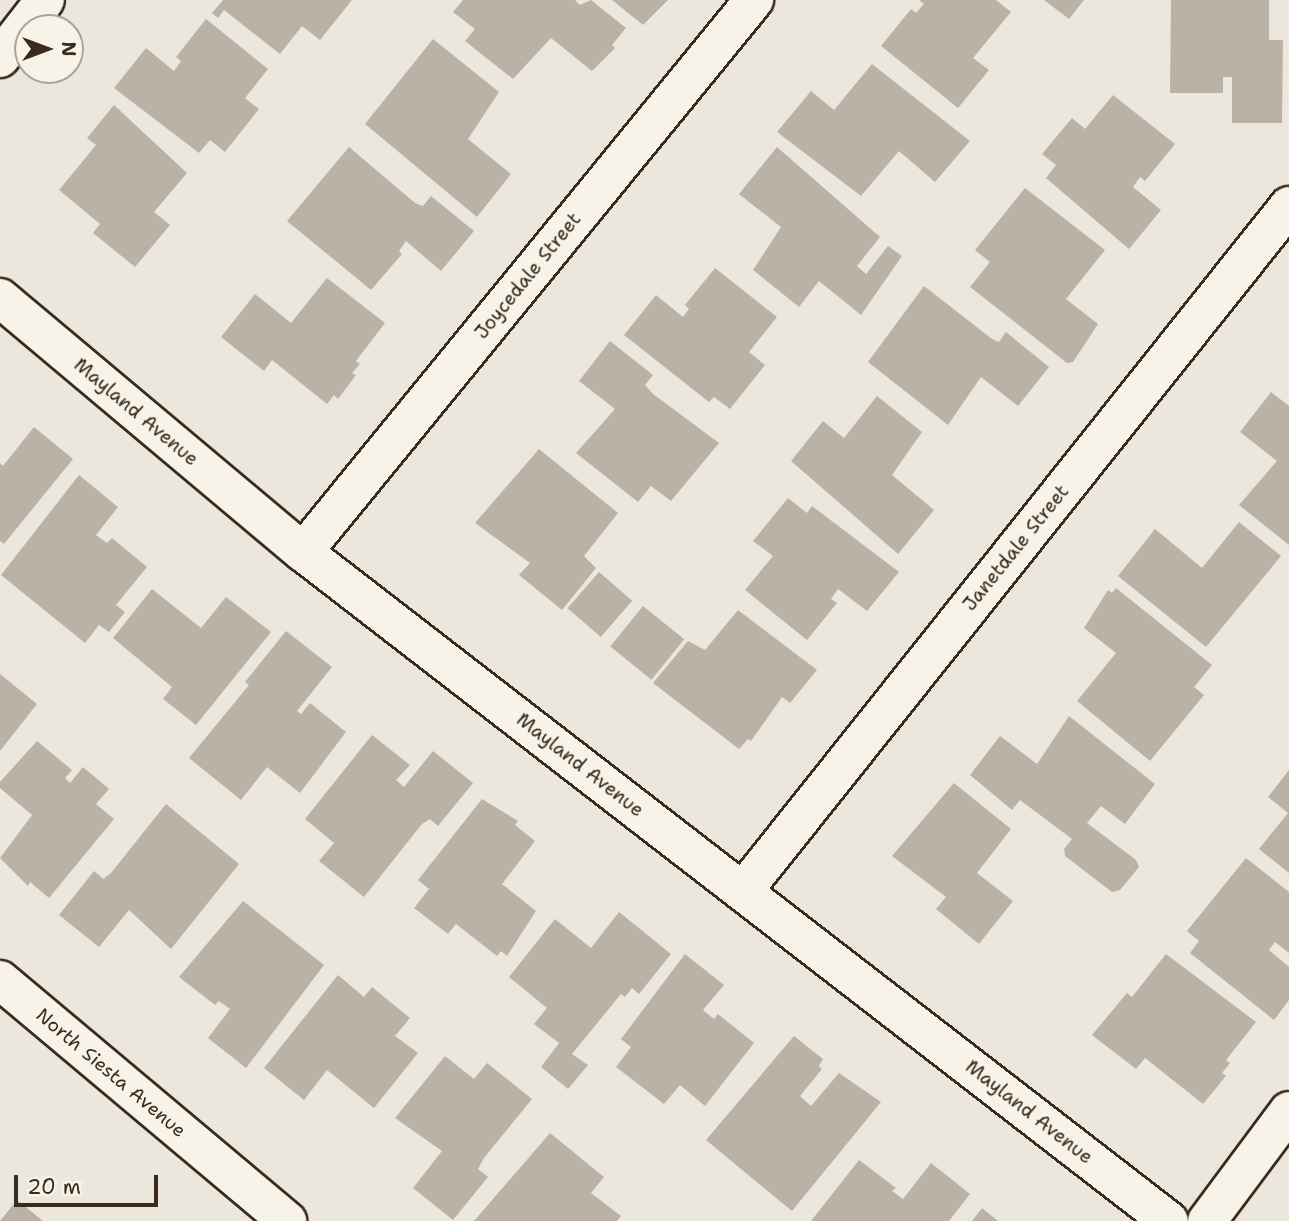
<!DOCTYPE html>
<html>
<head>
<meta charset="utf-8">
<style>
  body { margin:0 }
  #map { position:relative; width:1289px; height:1221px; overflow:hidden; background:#ece7dc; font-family:"Shantell Sans",sans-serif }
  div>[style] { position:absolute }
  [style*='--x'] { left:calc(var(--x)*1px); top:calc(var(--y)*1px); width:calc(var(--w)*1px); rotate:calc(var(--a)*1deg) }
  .building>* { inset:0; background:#bab2a7; transform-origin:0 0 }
  .roads { filter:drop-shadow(2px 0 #3b2a1e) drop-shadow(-2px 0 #3b2a1e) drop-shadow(0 2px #3b2a1e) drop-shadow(0 -2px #3b2a1e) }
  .minor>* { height:38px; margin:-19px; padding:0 19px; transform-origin:19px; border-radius:19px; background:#f7f3e8 }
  span { translate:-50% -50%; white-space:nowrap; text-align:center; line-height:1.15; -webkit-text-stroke:5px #f7f3e8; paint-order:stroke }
  .street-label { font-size:19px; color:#3b2a1e }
  .north { position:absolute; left:14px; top:14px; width:70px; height:70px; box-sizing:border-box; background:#f7f3e8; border:2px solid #aca397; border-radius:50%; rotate:90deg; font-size:19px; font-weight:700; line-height:28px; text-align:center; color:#3b2a1e }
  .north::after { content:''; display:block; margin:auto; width:24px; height:32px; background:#3b2a1e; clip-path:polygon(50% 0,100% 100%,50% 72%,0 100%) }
  .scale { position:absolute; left:14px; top:1175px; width:144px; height:32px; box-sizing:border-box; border:4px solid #3b2a1e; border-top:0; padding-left:9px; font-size:21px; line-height:24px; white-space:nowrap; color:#3b2a1e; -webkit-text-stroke:5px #f7f3e8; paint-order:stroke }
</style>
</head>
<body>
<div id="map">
  <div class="building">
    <div style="clip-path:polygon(223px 0,352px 0,320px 40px,302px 26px,280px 54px,224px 10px,218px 18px,212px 13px)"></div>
    <div style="clip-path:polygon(463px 0,575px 0,580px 5px,591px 0,626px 28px,612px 45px,615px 48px,592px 71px,551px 38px,513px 79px,465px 41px,475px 29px,453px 12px)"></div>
    <div style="clip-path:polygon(612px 0,668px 0,643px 25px)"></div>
    <div style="clip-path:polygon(919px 0,996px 0,1011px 12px,973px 58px,989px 70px,958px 108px,881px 46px,911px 9px,916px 13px,924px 4px)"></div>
    <div style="clip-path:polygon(1044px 0,1084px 0,1069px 19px)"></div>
    <div style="clip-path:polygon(1171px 0,1269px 0,1269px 40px,1283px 40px,1282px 123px,1232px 123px,1232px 77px,1223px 77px,1223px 93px,1170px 93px)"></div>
    <div style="clip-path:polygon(206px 19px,268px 69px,245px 98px,259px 109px,225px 152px,210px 140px,199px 153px,114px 88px,146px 48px,174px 71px,181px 61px,176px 57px)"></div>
    <div style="clip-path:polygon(433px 39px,499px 92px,468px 139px,511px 174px,477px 217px,365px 124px)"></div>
    <div style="clip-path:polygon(872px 64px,970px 141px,935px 182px,899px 151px,861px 196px,777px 132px,811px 91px,834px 110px)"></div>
    <div style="clip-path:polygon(1113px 95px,1175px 144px,1145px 181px,1140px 177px,1133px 187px,1161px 210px,1129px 249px,1046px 178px,1056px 165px,1042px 154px,1072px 118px,1085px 129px)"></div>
    <div style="clip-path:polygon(114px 105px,187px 173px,154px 212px,170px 225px,135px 267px,93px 233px,100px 224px,59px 190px,96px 145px,87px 138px)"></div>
    <div style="clip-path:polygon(349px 147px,415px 203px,423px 206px,431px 196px,474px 231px,441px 271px,406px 241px,399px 251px,402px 254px,371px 290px,287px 221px)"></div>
    <div style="clip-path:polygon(777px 147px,880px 237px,857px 266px,866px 274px,888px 246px,902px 256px,861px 315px,819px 281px,799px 307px,753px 270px,781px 227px,739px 194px)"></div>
    <div style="clip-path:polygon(1025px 188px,1105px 250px,1066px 299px,1098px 324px,1073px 362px,1067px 363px,970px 287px,990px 262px,975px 250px)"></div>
    <div style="clip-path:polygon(715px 268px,777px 317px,749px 352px,765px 365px,730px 409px,714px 397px,709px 402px,624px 335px,656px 295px,683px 317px,689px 309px,685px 305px)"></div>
    <div style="clip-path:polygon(327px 278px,385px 323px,356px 361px,360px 364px,352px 373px,356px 375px,338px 399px,334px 395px,327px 404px,272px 360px,264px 371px,221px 337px,255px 294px,291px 323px)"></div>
    <div style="clip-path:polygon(924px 286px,992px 339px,999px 342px,1006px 332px,1049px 367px,1018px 406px,981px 377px,948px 425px,868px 362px)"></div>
    <div style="clip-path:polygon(610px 341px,653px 375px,645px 385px,653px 394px,719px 443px,671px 501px,651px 486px,638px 502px,576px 453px,615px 409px,579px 381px)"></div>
    <div style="clip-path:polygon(1271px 392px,1289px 406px,1289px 545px,1239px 505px,1277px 461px,1240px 432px)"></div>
    <div style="clip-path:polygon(877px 396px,922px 432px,892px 475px,934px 510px,898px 554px,791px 461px,823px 421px,844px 438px)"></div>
    <div style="clip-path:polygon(34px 427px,73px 459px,4px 544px,0 541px,0 463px,3px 466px)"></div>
    <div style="clip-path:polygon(539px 449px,618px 513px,584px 556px,596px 568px,562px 610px,519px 575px,530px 563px,475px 523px)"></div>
    <div style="clip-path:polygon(79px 475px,118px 507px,96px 535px,107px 543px,112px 538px,147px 567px,116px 605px,125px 612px,109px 632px,99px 625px,85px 643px,1px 575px)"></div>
    <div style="clip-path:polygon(788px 498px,807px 513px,812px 506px,899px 572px,867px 611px,838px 589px,831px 599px,837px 603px,807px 640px,745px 590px,773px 556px,753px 541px)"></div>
    <div style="clip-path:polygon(1239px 522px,1281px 556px,1206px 647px,1118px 576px,1155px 529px,1202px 568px)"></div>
    <div style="left:599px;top:572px;width:44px;height:48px;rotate:41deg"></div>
    <div style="clip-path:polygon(1116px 588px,1212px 665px,1194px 687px,1204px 695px,1150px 761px,1077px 701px,1116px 653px,1084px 628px,1108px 590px,1112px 593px)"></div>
    <div style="clip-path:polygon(152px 589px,201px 628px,226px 597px,271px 632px,196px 725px,163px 699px,172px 687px,113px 638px)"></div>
    <div style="left:643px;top:606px;width:53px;height:52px;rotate:39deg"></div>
    <div style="clip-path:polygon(738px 610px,817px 670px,790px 703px,782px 697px,751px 741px,748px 739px,739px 749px,653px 683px,688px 641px,705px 650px)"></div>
    <div style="clip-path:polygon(286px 631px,332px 667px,297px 711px,301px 714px,310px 703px,346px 732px,300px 793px,267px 767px,241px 800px,189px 758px,249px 685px,245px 682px)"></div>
    <div style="clip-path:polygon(0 674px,37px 704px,0 751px)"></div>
    <div style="clip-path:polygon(1069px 716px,1155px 784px,1125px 824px,1101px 806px,1087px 823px,1136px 860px,1139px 867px,1120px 890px,1112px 892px,1065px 856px,1064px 849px,1072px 839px,1020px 800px,1012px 810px,970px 775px,1000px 736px,1037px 764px)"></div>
    <div style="clip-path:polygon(372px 735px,410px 765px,396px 780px,404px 787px,433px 751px,473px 783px,438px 826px,430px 819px,422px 824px,364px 897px,319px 861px,334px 843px,305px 819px)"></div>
    <div style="clip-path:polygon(37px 741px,72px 770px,65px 778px,70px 783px,83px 767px,109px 789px,96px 804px,114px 819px,49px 898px,30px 882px,28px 886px,0 858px,32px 815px,0 788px,0 782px)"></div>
    <div style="clip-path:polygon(1289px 770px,1289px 873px,1259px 849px,1288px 813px,1268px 797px)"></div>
    <div style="clip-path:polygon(954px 783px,1011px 829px,977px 873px,1013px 901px,979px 944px,936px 909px,946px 897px,892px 856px)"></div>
    <div style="clip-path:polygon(482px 799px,518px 821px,515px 825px,535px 841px,502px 884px,536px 911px,507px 956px,501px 951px,497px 956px,456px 924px,448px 934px,414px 908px,429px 889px,418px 880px)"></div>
    <div style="clip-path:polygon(166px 804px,239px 864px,171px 949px,129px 910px,99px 947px,59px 915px,94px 871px,103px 879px,111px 873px)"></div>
    <div style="clip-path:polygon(1246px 858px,1289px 892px,1289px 953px,1275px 942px,1269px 950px,1289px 967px,1289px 1000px,1274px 1020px,1190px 953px,1199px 941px,1187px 931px)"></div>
    <div style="clip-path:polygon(243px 901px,324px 965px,246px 1068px,208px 1038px,230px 1009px,219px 1001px,215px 1005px,179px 977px)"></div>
    <div style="clip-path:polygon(619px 912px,671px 954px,639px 994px,632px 988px,625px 997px,621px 994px,572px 1054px,588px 1065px,568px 1089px,541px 1067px,559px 1043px,534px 1024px,547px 1008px,509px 977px,555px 919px,591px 948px)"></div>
    <div style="clip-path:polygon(685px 954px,724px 985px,703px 1010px,714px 1019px,718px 1014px,754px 1043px,705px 1106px,680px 1085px,664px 1104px,616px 1067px,631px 1047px,621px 1039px)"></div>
    <div style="clip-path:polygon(1166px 954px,1256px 1022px,1226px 1060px,1230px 1063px,1222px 1073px,1226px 1076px,1203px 1104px,1145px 1058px,1136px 1069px,1092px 1035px,1127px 993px,1132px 997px)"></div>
    <div style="clip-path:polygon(338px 975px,364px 997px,372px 987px,410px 1018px,395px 1036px,418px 1053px,374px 1108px,327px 1070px,304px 1100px,264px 1068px)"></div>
    <div style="clip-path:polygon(794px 1036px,823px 1059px,819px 1066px,822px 1069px,800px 1096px,811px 1106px,839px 1073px,881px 1102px,792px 1211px,706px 1140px)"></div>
    <div style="clip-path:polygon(445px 1056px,474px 1079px,487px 1063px,532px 1099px,484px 1158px,478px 1169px,488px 1177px,453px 1220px,413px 1188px,442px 1151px,395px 1118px)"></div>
    <div style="clip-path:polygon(550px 1133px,604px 1177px,591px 1193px,621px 1216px,617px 1221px,474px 1221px)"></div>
    <div style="clip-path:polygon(859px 1160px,896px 1188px,892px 1191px,903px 1199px,931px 1163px,970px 1194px,949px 1221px,811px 1221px)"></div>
    <div style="clip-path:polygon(17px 1200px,43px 1221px,0 1221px)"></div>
    <div style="clip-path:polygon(982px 1208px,998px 1221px,972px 1221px)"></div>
  </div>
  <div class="roads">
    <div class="minor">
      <div style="--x:0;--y:58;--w:73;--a:-52.2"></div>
      <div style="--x:0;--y:298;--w:395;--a:40"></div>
      <div style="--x:303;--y:552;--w:1094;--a:37.69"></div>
      <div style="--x:303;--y:552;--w:713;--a:-50.75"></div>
      <div style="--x:743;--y:891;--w:876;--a:-51.44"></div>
      <div style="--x:0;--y:980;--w:375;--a:40"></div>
      <div style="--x:1207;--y:1221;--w:137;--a:-53.3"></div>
    </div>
  </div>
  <div class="street-label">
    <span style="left:528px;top:276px;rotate:-51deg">Joycedale Street</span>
    <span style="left:136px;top:412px;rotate:40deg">Mayland Avenue</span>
    <span style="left:1016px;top:548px;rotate:-51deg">Janetdale Street</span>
    <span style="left:580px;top:765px;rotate:38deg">Mayland Avenue</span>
    <span style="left:111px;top:1073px;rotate:40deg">North Siesta Avenue</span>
    <span style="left:1029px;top:1112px;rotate:38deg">Mayland Avenue</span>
  </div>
  <div class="north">N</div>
  <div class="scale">20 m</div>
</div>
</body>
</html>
